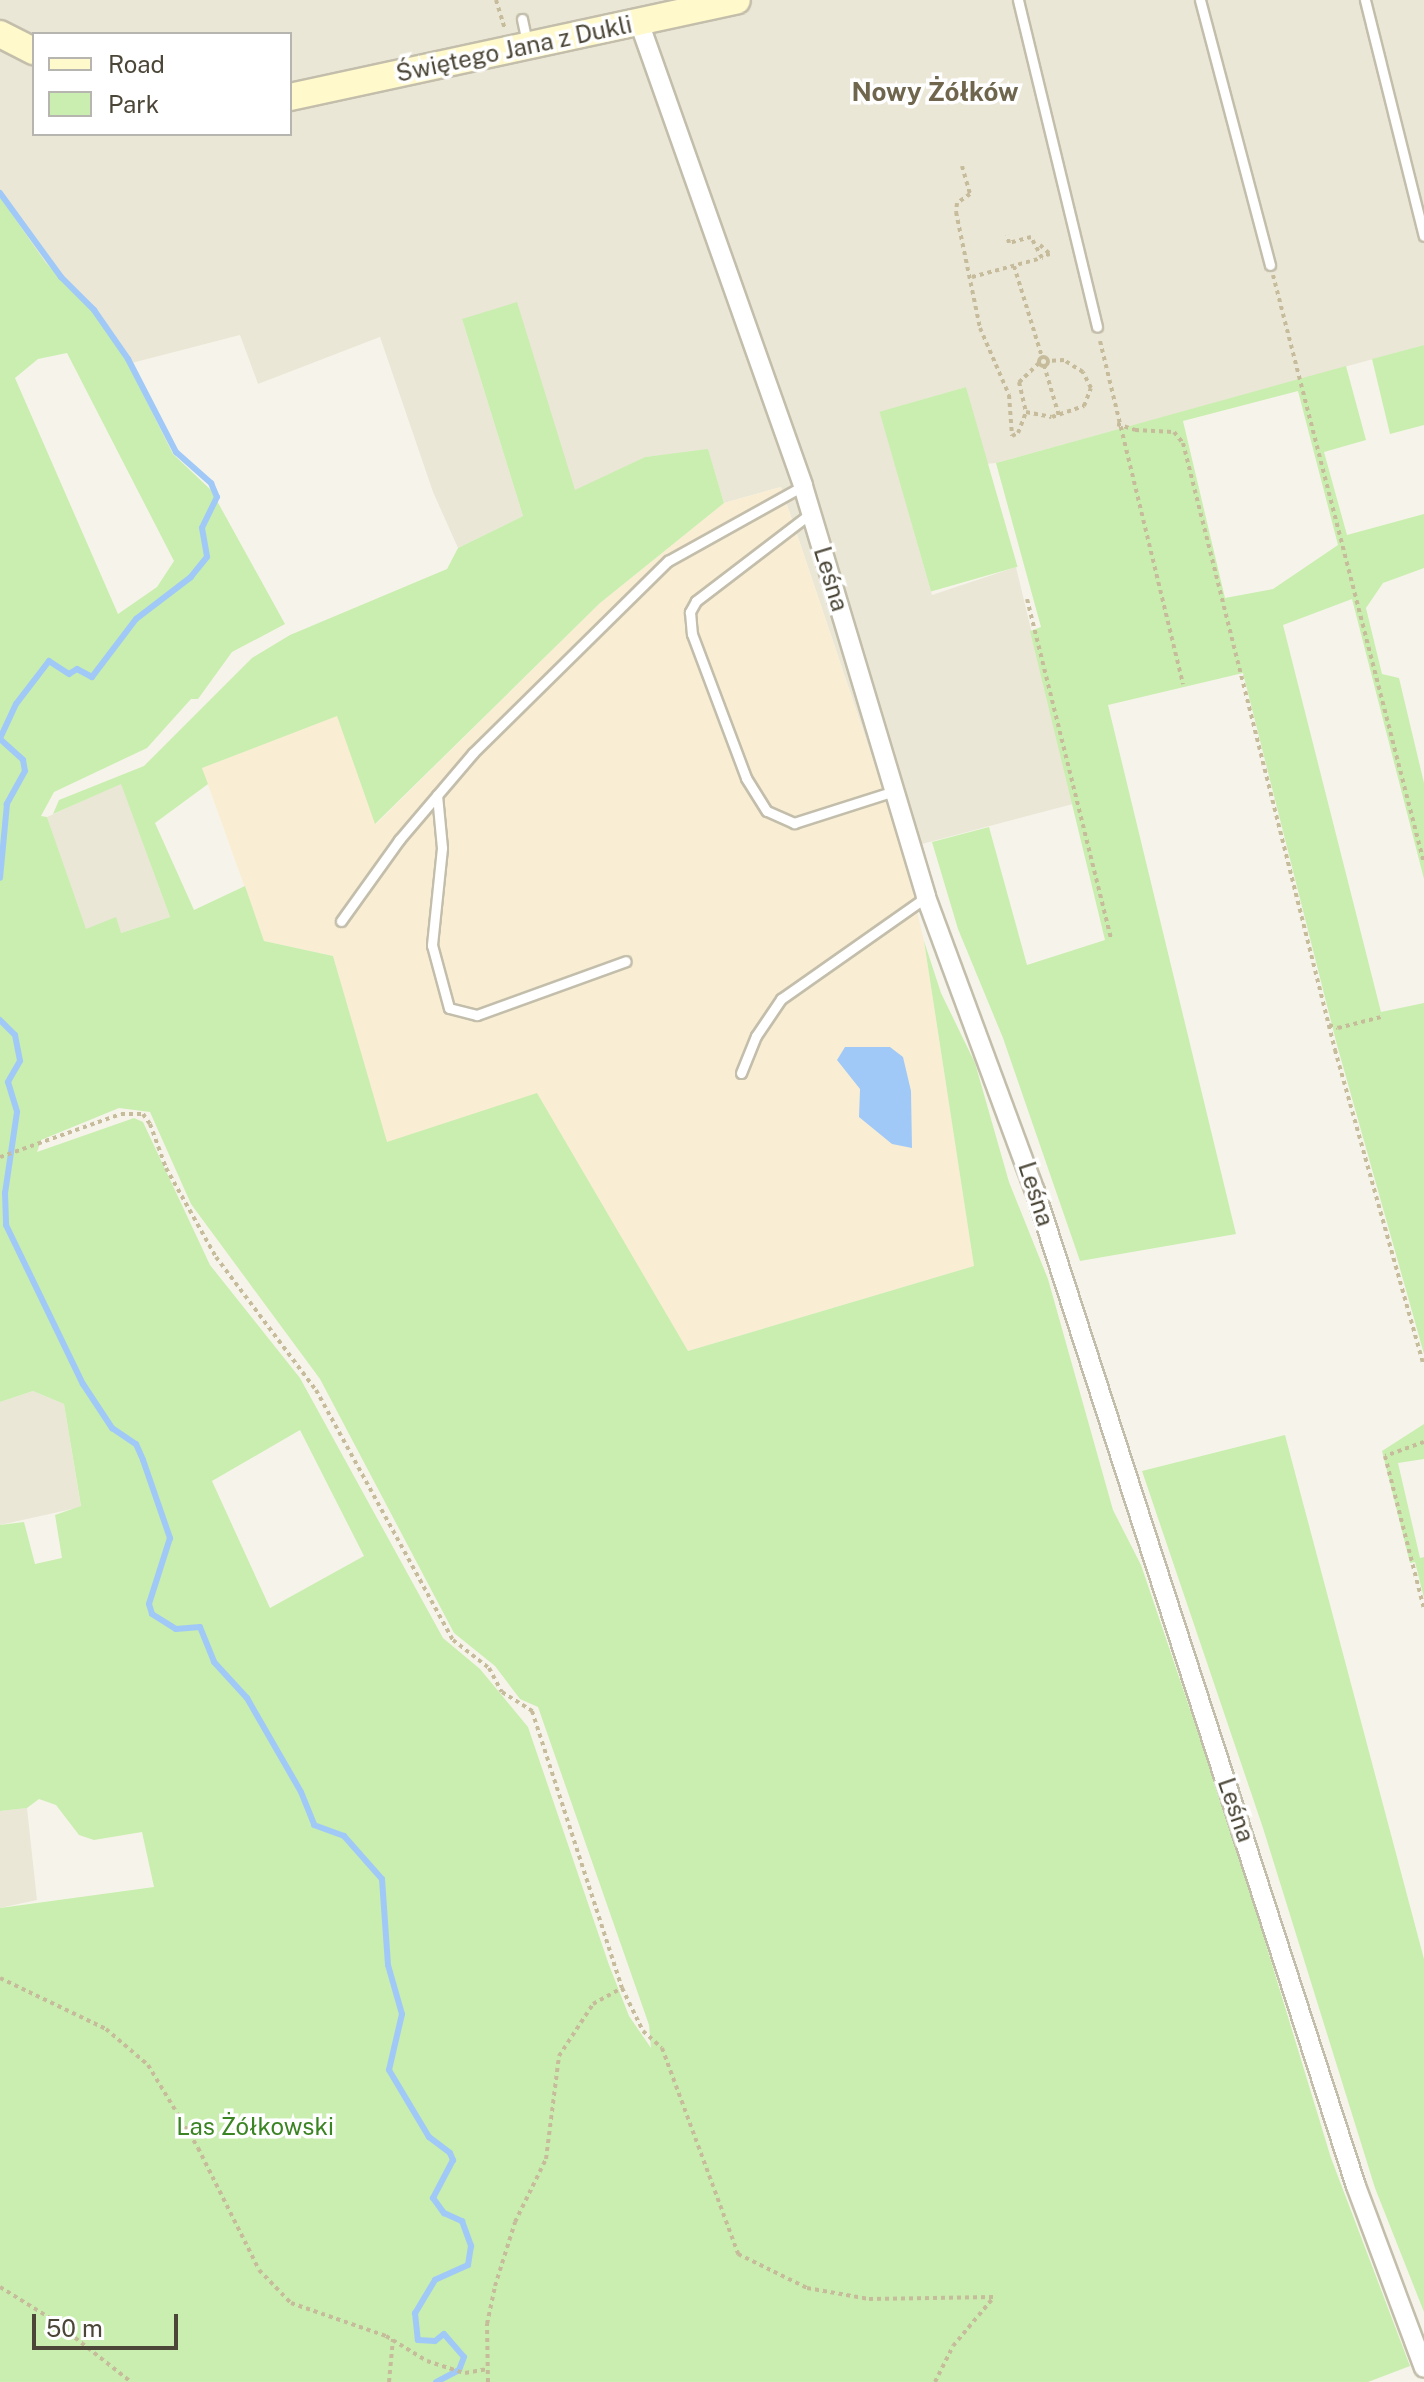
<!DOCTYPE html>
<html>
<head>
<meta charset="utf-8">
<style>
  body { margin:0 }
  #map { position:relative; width:1424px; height:2382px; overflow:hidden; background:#f6f4ea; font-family:"Public Sans",sans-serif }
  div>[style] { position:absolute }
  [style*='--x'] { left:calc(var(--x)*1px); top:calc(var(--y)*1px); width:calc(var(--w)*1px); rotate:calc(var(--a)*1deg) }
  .residential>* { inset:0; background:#ebe7d7 }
  .commercial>* { inset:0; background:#f9eed3 }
  .green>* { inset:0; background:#c9eeaf; transform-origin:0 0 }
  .water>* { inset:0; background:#a1c9f8 }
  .stream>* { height:6px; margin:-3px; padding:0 3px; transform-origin:3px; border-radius:3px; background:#a1c9f8 }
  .path>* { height:4px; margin-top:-2px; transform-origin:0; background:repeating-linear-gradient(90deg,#c6bc9b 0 4px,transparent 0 8px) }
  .path>.ring { margin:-2px; padding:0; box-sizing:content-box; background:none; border:4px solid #c6bc9b; border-radius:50% }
  .roads { filter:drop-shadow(2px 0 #c3beab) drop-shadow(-2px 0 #c3beab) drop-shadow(0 2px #c3beab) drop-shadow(0 -2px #c3beab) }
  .lane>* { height:9px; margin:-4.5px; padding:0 4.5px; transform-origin:4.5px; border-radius:4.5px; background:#fff }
  .street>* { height:18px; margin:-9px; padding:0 9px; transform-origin:9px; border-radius:9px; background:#fff }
  .secondary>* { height:26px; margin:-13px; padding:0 13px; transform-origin:13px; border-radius:13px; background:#fff9cb }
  span { translate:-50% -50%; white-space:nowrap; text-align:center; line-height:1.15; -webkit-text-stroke:7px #fff; paint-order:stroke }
  .street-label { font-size:24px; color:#4b4637 }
  .park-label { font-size:24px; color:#3b8423 }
  .neighbourhood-label { font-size:26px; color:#6f664d; font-weight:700 }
  .legend { position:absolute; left:32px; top:32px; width:260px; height:104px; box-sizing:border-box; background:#fff; border:2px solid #b7b5af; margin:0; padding:10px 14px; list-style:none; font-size:24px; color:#4b4637 }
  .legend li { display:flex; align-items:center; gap:16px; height:40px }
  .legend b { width:40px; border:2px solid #b7b5af }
  .scale { position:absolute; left:32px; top:2314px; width:146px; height:36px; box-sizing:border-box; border:4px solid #4b4637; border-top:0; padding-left:10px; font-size:24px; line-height:28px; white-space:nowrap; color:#4b4637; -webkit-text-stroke:6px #fff; paint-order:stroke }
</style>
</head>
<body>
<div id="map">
  <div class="residential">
    <div style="clip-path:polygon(evenodd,0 0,1424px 0,1424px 345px,996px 463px,985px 464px,966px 387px,880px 412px,932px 595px,1016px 567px,1073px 804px,903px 849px,781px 487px,724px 503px,708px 450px,645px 457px,575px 491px,462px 319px,523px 516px,458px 548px,433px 492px,380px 337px,258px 384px,240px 335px,128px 364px,94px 310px,46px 263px,0 197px,0 0,34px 34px,290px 34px,290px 134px,34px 134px,34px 34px)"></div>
    <div style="clip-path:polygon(121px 783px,170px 917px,121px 933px,85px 929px,47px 817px)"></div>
    <div style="clip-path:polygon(33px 1391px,64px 1404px,81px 1507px,0 1525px,0 1402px)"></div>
    <div style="clip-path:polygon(27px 1808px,37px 1900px,0 1908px,0 1811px)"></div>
  </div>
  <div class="commercial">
    <div style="clip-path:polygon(781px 487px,903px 849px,924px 941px,974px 1266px,688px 1351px,386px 1142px,333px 956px,264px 941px,202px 768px,337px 715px,376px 824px,600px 603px,724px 503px)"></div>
  </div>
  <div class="green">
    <div style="clip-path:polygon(evenodd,0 197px,46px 263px,94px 310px,128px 364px,173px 454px,211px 490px,285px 624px,232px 652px,198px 699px,191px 699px,147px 748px,54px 792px,41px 816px,47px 817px,86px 929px,116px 917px,121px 933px,170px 917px,121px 784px,53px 814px,59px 800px,144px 766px,252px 658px,290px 635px,447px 569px,458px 548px,523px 516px,462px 319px,517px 302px,575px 490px,645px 457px,708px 449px,724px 503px,600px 603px,375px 824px,337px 716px,202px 768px,208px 784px,155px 823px,194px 910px,245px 886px,264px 941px,333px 956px,387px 1142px,537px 1093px,688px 1351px,974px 1266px,924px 941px,941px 993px,975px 1063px,1009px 1182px,1048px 1279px,1113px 1510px,1141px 1565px,1232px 1833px,1331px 2158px,1410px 2366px,1368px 2382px,0 2382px,0 1908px,154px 1887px,142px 1832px,94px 1840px,79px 1835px,56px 1805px,39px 1799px,27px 1808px,0 1811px,0 1525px,24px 1522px,35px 1564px,62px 1558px,55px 1515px,81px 1506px,64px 1404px,33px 1391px,0 1402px,0 197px,67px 353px,174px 561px,157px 587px,118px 614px,15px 378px,38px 359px,67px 353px,0 197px,119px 1108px,150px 1112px,191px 1204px,320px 1379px,454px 1633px,495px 1666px,520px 1699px,538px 1707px,649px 2025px,651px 2048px,629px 2016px,609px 1965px,528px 1727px,480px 1669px,443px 1638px,300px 1378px,210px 1265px,143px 1122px,134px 1118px,37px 1152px,41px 1140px,119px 1108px,0 197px,300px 1430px,364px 1556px,270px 1608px,212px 1481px,300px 1430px)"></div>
    <div style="clip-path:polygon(1424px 345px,1424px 425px,1390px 434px,1372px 359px)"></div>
    <div style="clip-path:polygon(evenodd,1346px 366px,1366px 440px,1324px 452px,1347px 535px,1424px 514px,1424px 568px,1383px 583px,1366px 608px,1382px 674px,1399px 678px,1424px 783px,1424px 879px,1352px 599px,1283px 625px,1381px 1012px,1424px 1003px,1424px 1354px,1337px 1045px,1243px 673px,1108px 705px,1236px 1234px,1080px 1261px,1003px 1038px,958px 929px,932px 842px,989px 827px,1027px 965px,1105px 940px,1030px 631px,1041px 627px,996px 463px,1346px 366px,1298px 391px,1338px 545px,1273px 589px,1225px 598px,1183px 421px,1298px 391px)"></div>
    <div style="left:966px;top:387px;width:187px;height:90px;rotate:74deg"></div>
    <div style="clip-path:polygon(1424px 1424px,1424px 1459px,1398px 1463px,1420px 1558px,1424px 1557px,1424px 1598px,1415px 1562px,1410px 1563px,1382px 1451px)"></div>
    <div style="clip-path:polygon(1285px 1435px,1424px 1959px,1424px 2312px,1375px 2188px,1263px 1828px,1142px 1471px)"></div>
  </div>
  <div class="water">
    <div style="clip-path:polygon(845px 1047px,890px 1047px,903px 1057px,911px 1091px,912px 1148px,892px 1144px,859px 1117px,860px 1089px,837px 1060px)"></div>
  </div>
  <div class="stream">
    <div style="--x:0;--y:193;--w:104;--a:54"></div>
    <div style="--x:61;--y:277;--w:47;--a:45"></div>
    <div style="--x:94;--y:310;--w:60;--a:55.2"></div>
    <div style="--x:128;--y:359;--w:105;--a:62.7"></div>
    <div style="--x:176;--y:452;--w:47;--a:41.5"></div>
    <div style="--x:211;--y:483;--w:15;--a:67"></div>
    <div style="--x:217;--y:497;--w:34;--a:116"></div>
    <div style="--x:202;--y:528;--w:29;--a:80"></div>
    <div style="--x:207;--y:557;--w:26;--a:129"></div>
    <div style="--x:191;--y:577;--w:69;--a:142.6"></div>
    <div style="--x:136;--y:619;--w:73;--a:127.2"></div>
    <div style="--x:92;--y:677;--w:17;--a:-152"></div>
    <div style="--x:77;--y:669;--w:9;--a:148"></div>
    <div style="--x:69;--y:674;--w:24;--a:-147"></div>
    <div style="--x:49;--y:661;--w:54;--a:127.5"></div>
    <div style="--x:16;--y:704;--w:38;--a:115"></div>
    <div style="--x:0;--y:739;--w:31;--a:42"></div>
    <div style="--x:23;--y:760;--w:11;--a:80"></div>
    <div style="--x:25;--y:771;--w:38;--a:119"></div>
    <div style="--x:7;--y:804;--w:74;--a:95.4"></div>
    <div style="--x:0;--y:1020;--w:21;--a:45"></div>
    <div style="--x:15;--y:1035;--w:26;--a:79"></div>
    <div style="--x:20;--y:1061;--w:24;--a:120"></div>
    <div style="--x:8;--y:1082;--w:31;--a:73"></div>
    <div style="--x:17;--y:1112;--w:82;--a:98.4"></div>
    <div style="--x:5;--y:1193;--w:32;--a:88"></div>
    <div style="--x:6;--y:1225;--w:177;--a:64.2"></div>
    <div style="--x:83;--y:1384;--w:53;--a:56.6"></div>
    <div style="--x:112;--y:1428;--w:29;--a:34"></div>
    <div style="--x:136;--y:1444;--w:17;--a:66"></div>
    <div style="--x:143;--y:1460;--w:83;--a:70.9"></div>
    <div style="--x:170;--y:1538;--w:69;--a:107.7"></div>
    <div style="--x:149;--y:1604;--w:10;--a:73"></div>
    <div style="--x:152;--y:1614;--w:28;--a:32"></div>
    <div style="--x:176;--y:1629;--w:24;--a:-5"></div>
    <div style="--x:200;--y:1627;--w:38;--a:68"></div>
    <div style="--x:214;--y:1662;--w:49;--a:47.5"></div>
    <div style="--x:247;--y:1698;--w:108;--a:60.1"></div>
    <div style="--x:301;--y:1792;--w:35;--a:68"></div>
    <div style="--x:314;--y:1825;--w:32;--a:20"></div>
    <div style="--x:344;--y:1836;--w:57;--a:48.5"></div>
    <div style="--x:382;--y:1879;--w:86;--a:86"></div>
    <div style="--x:388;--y:1965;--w:51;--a:74.1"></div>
    <div style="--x:402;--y:2014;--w:57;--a:103.1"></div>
    <div style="--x:389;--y:2070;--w:78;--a:59.2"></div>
    <div style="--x:429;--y:2137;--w:26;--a:37"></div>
    <div style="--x:450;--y:2153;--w:8;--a:67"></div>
    <div style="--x:453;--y:2160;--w:43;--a:117.8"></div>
    <div style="--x:433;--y:2198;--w:19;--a:54"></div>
    <div style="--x:444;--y:2213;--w:20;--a:24"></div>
    <div style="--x:462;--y:2221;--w:27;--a:70"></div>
    <div style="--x:471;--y:2246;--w:19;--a:99"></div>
    <div style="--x:468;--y:2265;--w:36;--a:156"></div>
    <div style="--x:435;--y:2280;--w:39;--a:121"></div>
    <div style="--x:415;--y:2313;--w:27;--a:84"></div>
    <div style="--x:418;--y:2340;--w:17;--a:3"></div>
    <div style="--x:435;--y:2341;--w:11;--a:-38"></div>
    <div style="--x:444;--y:2334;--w:30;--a:49"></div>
    <div style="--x:464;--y:2357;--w:14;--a:111"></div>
    <div style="--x:459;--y:2370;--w:26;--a:152"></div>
  </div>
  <div class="path">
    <div style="--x:496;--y:0;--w:31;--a:73"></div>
    <div style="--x:962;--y:166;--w:29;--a:74"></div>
    <div style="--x:970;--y:194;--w:16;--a:145"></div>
    <div style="--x:957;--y:203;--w:9;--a:96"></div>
    <div style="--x:956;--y:212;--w:118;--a:78.3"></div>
    <div style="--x:980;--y:328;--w:73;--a:66.6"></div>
    <div style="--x:1009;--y:395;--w:41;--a:85.8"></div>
    <div style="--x:1012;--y:436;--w:7;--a:-27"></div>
    <div style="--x:1018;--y:433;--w:22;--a:-69"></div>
    <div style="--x:1040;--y:245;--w:13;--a:42"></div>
    <div style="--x:1050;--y:254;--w:8;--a:166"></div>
    <div style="--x:1014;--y:266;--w:95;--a:72.9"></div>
    <div style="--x:1273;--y:275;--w:607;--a:75.6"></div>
    <div style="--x:972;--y:277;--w:73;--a:-15.2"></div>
    <div style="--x:1042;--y:258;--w:24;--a:-118"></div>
    <div style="--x:1031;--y:237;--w:23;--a:165"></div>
    <div style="--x:1009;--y:243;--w:8;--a:-104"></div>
    <div style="--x:1100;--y:341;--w:353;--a:76.4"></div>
    <div class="ring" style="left:1038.5px;top:356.5px;width:5px;height:5px"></div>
    <div style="--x:1039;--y:363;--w:28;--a:136"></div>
    <div style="--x:1019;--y:382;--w:31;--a:77"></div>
    <div style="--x:1026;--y:412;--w:26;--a:11"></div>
    <div style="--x:1052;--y:417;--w:34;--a:-19"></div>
    <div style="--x:1084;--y:406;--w:19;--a:-69"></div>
    <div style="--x:1091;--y:388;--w:18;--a:-117"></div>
    <div style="--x:1083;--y:372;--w:22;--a:-148"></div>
    <div style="--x:1064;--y:360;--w:17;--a:177"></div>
    <div style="--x:1044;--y:365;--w:53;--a:73.6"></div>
    <div style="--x:1117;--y:424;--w:19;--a:18"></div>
    <div style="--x:1135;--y:430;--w:39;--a:3"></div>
    <div style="--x:1174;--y:432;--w:14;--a:51"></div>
    <div style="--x:1183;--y:443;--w:626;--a:75.94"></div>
    <div style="--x:1335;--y:1050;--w:328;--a:74.3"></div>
    <div style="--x:1027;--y:599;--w:350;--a:76.1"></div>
    <div style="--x:1329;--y:1025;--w:9;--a:18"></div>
    <div style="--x:1338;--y:1028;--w:44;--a:-14.3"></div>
    <div style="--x:0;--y:1157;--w:128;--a:-19.6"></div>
    <div style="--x:121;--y:1114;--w:22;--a:0"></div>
    <div style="--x:143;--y:1114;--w:12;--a:55"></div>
    <div style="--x:150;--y:1124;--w:47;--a:70"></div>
    <div style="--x:166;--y:1168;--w:102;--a:60.7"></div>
    <div style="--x:216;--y:1257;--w:166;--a:53.1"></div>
    <div style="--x:316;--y:1390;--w:285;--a:61.3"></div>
    <div style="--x:453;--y:1640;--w:46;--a:37.9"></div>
    <div style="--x:489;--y:1668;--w:27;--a:62"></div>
    <div style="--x:502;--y:1692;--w:36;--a:32"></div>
    <div style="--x:532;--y:1711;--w:291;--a:72"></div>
    <div style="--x:622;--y:1988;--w:48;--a:64"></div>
    <div style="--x:643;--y:2031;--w:25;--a:42"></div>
    <div style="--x:662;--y:2048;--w:220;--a:69.7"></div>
    <div style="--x:738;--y:2254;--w:77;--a:26.2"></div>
    <div style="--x:807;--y:2288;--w:63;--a:10.1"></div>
    <div style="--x:869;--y:2299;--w:125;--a:-0.9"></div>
    <div style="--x:1424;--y:1442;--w:41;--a:160.3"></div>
    <div style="--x:1385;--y:1456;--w:158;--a:75.7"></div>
    <div style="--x:0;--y:1978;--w:118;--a:25.7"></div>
    <div style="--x:106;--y:2029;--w:55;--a:40.6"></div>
    <div style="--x:148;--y:2065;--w:97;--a:58.9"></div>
    <div style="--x:198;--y:2148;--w:136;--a:63.4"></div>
    <div style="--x:259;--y:2270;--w:46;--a:45.9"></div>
    <div style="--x:291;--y:2303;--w:101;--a:19.2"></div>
    <div style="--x:386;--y:2336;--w:48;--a:31.4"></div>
    <div style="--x:427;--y:2361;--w:40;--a:18"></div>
    <div style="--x:465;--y:2373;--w:23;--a:-10"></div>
    <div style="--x:0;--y:2287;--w:59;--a:31.8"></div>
    <div style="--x:50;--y:2318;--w:103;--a:38.3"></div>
    <div style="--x:389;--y:2382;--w:43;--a:-84.7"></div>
    <div style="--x:488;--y:2382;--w:58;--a:-91"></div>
    <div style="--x:487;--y:2324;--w:39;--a:-78"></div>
    <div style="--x:495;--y:2286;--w:67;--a:-72.6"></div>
    <div style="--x:515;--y:2222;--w:70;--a:-63.8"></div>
    <div style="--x:546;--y:2159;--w:104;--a:-82.8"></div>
    <div style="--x:559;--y:2056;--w:62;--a:-56.8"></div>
    <div style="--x:593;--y:2004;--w:33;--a:-29"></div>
    <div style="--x:935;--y:2382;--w:40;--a:-63.4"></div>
    <div style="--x:953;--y:2346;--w:64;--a:-50.1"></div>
  </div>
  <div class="roads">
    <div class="lane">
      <div style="--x:1018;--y:0;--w:336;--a:76.4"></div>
      <div style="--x:1200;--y:0;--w:274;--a:75.2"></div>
      <div style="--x:1365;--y:0;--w:243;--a:76"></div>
      <div style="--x:522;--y:19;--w:25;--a:78"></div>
      <div style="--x:811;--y:513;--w:145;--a:142.6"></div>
      <div style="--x:696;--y:601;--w:13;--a:119"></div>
      <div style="--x:690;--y:612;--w:22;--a:85"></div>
      <div style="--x:692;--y:634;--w:154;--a:69.4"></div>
      <div style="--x:746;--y:778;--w:39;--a:58"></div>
      <div style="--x:767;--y:811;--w:30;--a:24"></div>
      <div style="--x:794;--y:823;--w:105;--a:-17.7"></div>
      <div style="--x:437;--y:795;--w:53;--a:84.6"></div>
      <div style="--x:442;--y:848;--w:98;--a:95.9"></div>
      <div style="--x:432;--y:945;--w:65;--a:74.9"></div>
      <div style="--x:449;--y:1008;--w:29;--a:14"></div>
      <div style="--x:477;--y:1015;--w:158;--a:-19.9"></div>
      <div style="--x:341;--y:921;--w:100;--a:-54.4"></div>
      <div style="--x:399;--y:840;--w:114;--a:-49.6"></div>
      <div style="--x:473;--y:753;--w:274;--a:-44.6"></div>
      <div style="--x:668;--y:561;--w:154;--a:-29.1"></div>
      <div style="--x:741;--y:1073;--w:40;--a:-68"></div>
      <div style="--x:756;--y:1036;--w:45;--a:-56"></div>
      <div style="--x:781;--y:999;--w:177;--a:-35.1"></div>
    </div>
    <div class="street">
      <div style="--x:639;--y:22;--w:492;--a:70.5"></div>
      <div style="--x:803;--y:486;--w:429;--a:73.3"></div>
      <div style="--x:926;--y:897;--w:314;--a:69.7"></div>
      <div style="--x:1035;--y:1191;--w:1045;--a:72.12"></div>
      <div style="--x:1356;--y:2186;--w:194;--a:69.5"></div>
    </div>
    <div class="secondary">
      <div style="--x:0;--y:34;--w:38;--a:27"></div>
      <div style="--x:290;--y:97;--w:457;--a:-12.2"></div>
    </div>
  </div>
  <div class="street-label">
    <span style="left:514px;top:49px;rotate:-12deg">Świętego Jana z Dukli</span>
    <span style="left:831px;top:579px;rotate:73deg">Leśna</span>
    <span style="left:1036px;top:1194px;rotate:72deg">Leśna</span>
    <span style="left:1236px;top:1810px;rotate:71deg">Leśna</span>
  </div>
  <div class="park-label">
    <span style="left:255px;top:2127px">Las Żółkowski</span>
  </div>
  <div class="neighbourhood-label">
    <span style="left:935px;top:92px">Nowy Żółków</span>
  </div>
  <ul class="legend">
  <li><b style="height:10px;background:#fff9cb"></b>Road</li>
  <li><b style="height:22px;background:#c9eeaf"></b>Park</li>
  </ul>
  <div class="scale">50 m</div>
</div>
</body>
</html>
